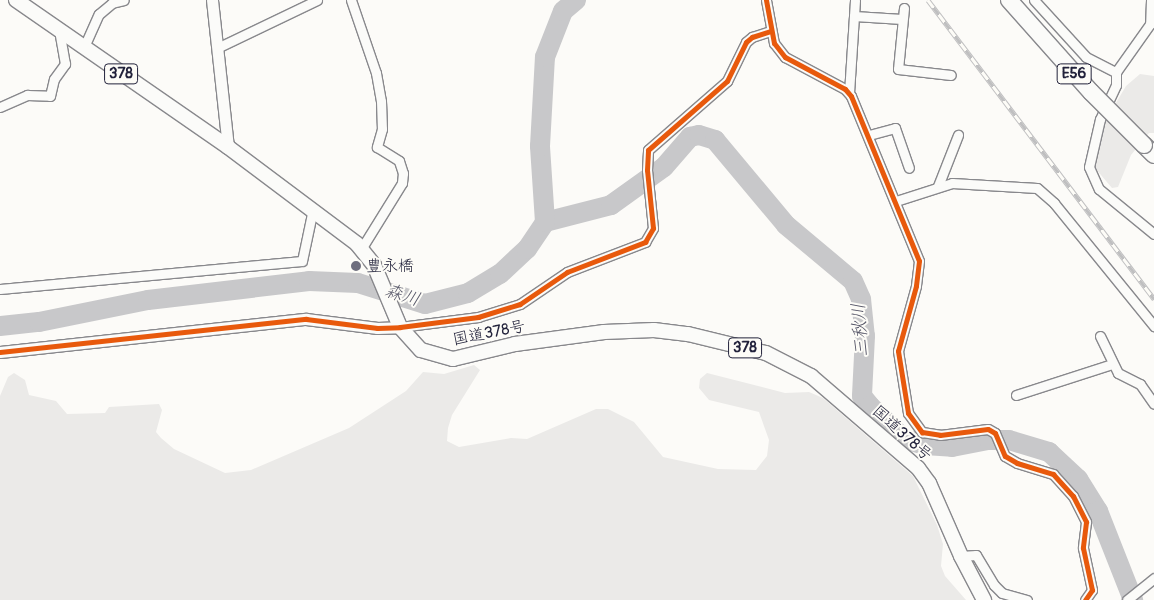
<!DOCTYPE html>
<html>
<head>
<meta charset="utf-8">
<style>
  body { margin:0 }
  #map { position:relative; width:1154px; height:600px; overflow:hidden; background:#fcfbf8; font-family:Pangolin,"Klee One",sans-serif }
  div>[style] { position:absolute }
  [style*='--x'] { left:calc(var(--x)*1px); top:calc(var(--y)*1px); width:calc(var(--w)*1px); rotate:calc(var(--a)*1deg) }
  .green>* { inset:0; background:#ebeae8 }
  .river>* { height:20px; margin:-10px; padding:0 10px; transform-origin:10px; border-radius:10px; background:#c8c8ca }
  .roads { filter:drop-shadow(1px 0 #88888c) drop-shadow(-1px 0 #88888c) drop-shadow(0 1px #88888c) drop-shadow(0 -1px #88888c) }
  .minor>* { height:9px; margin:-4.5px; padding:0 4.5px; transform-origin:4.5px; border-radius:4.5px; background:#fbfbf9 }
  .tertiary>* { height:11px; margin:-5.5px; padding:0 5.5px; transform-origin:5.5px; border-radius:5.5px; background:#fbfbf9 }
  .trunk>* { height:14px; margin:-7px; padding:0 7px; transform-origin:7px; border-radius:7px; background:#fbfbf9 }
  .motorway>* { height:16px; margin:-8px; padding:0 8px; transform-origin:8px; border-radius:8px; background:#fbfbf9 }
  .rail>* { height:5px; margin-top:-2.5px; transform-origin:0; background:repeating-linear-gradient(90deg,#fdfcf7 0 9px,#bfbfc0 0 18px); box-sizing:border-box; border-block:1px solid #bfbfc0 }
  .bridges { filter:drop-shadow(1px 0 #88888c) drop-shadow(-1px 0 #88888c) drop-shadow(0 1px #88888c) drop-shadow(0 -1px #88888c) }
  .motorway-bridge>* { height:16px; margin:-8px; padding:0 8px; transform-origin:8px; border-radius:8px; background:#fbfbf9 }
  .cycleway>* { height:5px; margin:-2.5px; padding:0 2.5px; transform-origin:2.5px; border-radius:2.5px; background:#e8590c }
  .dots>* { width:14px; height:14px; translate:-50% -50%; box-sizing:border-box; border:2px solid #fdfcf7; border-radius:50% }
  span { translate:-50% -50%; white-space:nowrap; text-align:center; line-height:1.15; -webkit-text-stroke:4px #fdfcf7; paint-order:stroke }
  .shield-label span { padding:1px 4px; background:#fdfcf7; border:1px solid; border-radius:4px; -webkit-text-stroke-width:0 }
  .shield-label { font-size:15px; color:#22223b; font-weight:700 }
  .poi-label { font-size:16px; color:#22223b }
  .left { translate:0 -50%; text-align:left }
  .street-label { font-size:16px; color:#22223b }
  .water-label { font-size:18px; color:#545466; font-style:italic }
</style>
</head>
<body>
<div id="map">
  <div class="green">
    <div style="clip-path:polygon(1140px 74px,1154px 76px,1154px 133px,1149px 133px,1131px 155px,1118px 187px,1112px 188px,1095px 168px,1095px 153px,1103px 125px,1126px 86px)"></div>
    <div style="clip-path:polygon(474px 365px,480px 370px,452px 415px,448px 428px,447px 441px,459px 447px,511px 438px,527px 439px,596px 409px,608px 409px,634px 422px,663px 457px,718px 469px,756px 470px,767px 456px,769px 440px,759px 412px,709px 400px,699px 388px,700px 379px,707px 373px,785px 393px,809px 392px,823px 398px,913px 476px,937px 525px,943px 544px,941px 566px,945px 576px,966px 600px,0 600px,0 396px,8px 377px,14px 373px,25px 380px,29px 395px,56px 401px,67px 414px,105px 413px,109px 407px,159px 404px,162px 410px,156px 432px,161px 438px,174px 449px,225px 473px,251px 470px,349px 428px,406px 391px,423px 372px,444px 374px)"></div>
  </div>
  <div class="river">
    <div style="--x:545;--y:222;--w:68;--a:-14.4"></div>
    <div style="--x:611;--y:205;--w:65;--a:-35.6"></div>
    <div style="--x:664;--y:167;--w:40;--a:-49"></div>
    <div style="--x:690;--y:137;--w:9;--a:-13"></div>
    <div style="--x:699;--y:135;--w:17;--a:17"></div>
    <div style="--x:715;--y:140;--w:111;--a:50.1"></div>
    <div style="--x:786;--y:225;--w:87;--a:39.9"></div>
    <div style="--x:853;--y:281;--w:20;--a:66"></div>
    <div style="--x:861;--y:299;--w:37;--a:84"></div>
    <div style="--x:865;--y:336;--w:60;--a:92.9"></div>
    <div style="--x:862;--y:396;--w:13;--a:51"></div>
    <div style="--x:870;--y:406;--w:47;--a:44.1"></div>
    <div style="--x:904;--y:439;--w:22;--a:16"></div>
    <div style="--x:925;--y:445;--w:27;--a:4"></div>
    <div style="--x:952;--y:447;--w:38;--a:-11"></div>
    <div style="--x:989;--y:440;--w:20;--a:0"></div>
    <div style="--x:1009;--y:440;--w:42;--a:16.7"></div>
    <div style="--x:1049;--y:452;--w:40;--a:43"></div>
    <div style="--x:1078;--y:479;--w:38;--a:58"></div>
    <div style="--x:1098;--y:511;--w:96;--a:68.5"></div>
    <div style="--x:0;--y:326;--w:39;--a:-6"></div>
    <div style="--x:39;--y:322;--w:111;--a:-11.4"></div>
    <div style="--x:148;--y:300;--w:162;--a:-6.7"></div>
    <div style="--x:309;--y:281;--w:49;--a:2.3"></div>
    <div style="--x:358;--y:283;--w:70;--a:17.4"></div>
    <div style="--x:425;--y:304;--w:44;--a:-14.3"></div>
    <div style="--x:468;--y:293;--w:37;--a:-31"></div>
    <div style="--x:500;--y:274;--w:37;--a:-43"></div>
    <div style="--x:527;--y:249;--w:32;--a:-56"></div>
    <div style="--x:545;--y:222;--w:76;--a:-93.8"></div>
    <div style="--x:540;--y:146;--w:89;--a:-86.8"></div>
    <div style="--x:545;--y:57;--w:49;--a:-68.6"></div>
    <div style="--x:563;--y:11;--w:17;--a:-40"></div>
  </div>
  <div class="roads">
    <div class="minor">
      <div style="--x:351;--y:0;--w:77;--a:71.1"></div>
      <div style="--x:376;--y:73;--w:28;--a:80"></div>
      <div style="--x:381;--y:101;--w:28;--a:88"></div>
      <div style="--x:382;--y:129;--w:19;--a:106"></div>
      <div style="--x:377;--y:147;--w:26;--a:32"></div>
      <div style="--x:399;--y:161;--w:13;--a:72"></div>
      <div style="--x:403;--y:173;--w:10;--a:96"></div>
      <div style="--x:402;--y:183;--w:78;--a:121.8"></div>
      <div style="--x:766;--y:0;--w:44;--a:79.5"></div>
      <div style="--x:774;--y:43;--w:18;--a:52"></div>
      <div style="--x:785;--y:57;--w:68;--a:28.1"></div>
      <div style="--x:845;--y:89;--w:9;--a:49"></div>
      <div style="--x:851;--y:96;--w:178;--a:67.6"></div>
      <div style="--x:919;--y:261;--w:25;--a:97"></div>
      <div style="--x:916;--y:286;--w:67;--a:105.5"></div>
      <div style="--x:898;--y:351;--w:63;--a:80.8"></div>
      <div style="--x:908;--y:413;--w:24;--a:54"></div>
      <div style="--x:922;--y:432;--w:18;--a:9"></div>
      <div style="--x:940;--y:435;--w:48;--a:-7.1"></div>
      <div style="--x:988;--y:429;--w:8;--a:30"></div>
      <div style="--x:995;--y:433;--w:25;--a:67"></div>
      <div style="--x:1005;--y:456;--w:14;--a:30"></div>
      <div style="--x:1017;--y:463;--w:38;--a:17"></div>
      <div style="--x:1053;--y:474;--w:30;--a:48"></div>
      <div style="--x:1073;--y:496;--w:29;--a:63"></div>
      <div style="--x:1086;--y:522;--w:26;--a:97"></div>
      <div style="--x:1083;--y:548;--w:43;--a:77.9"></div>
      <div style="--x:1092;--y:590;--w:12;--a:125"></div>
      <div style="--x:1034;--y:0;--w:77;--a:47.6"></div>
      <div style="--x:1086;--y:57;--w:34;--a:27"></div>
      <div style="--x:1151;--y:0;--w:24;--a:92"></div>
      <div style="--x:1150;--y:24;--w:59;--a:125.3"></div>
      <div style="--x:1116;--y:72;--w:13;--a:90"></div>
      <div style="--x:1116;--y:85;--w:38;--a:115"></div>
      <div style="--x:1100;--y:119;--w:49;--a:102.9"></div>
      <div style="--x:1089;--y:167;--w:24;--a:66"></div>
      <div style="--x:1099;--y:189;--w:71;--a:39.3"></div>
      <div style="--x:904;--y:8;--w:61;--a:95.6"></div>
      <div style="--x:898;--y:69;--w:53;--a:6.5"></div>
      <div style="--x:854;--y:16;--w:48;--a:3.6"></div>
      <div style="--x:84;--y:47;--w:36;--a:-66"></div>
      <div style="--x:99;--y:14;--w:17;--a:-40"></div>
      <div style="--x:112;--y:3;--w:12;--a:-14"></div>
      <div style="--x:217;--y:48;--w:111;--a:-25.6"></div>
      <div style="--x:849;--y:93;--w:93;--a:-86.3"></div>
      <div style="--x:0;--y:107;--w:30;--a:-24"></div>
      <div style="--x:27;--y:95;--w:23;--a:2"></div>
      <div style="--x:50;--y:96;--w:17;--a:-77"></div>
      <div style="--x:54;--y:79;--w:19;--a:-54"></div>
      <div style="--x:65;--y:64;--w:35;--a:-100"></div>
      <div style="--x:869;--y:135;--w:27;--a:-15"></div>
      <div style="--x:895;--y:128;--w:42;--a:70.7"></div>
      <div style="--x:938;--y:186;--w:55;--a:-68.6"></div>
      <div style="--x:896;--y:201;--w:59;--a:-17.8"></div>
      <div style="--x:952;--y:183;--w:85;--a:3.4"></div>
      <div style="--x:1037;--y:188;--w:23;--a:41"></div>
      <div style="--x:1054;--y:203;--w:159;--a:50.9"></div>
      <div style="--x:0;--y:289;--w:303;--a:-5.3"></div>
      <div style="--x:302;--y:261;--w:53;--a:-78.1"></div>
      <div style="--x:400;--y:327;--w:79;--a:-7.3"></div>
      <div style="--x:478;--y:317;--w:44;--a:-17.2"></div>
      <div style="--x:520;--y:304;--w:57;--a:-34.2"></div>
      <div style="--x:567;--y:272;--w:84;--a:-21"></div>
      <div style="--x:645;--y:242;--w:16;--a:-60"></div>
      <div style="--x:653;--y:228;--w:58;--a:-95.9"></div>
      <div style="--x:647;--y:170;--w:20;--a:-87"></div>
      <div style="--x:648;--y:150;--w:105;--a:-41.1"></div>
      <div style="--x:727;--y:81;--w:43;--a:-64"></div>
      <div style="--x:746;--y:42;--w:8;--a:-40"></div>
      <div style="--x:752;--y:37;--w:20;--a:-18"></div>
      <div style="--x:1100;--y:336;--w:41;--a:64.1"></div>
      <div style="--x:1118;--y:373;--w:25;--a:27"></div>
      <div style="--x:1140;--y:384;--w:24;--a:55"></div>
      <div style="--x:1016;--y:395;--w:101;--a:-17.9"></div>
      <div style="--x:961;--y:556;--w:15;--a:-4"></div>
      <div style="--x:976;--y:555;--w:35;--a:59"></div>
      <div style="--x:994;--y:585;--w:11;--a:45"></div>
      <div style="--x:1002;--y:593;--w:26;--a:16"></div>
      <div style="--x:1127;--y:600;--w:35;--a:-39"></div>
    </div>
    <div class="tertiary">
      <div style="--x:212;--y:0;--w:148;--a:83.8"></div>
      <div style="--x:0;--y:352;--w:308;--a:-6.2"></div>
      <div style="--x:306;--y:319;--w:72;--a:7.2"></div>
      <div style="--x:377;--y:328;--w:23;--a:-2"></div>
    </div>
    <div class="trunk">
      <div style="--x:16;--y:0;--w:258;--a:34.7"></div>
      <div style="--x:228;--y:147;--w:161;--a:36.9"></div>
      <div style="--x:357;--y:244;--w:27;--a:51"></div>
      <div style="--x:374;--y:265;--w:67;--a:67.2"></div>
      <div style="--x:400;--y:327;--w:31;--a:48"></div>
      <div style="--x:421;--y:350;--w:33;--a:16"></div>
      <div style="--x:453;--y:359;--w:64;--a:-13.6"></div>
      <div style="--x:515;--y:344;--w:90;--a:-7.7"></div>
      <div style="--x:604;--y:332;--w:50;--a:-2.3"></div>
      <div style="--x:654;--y:330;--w:34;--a:7"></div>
      <div style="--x:688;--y:334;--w:80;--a:13.7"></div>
      <div style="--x:766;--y:353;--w:51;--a:27.1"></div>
      <div style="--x:811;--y:376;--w:141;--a:40.7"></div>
      <div style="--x:918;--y:468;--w:19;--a:54"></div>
      <div style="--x:929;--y:483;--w:80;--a:66.3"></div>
      <div style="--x:961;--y:556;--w:50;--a:62.4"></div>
    </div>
    <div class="motorway">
      <div style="--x:1144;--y:145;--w:14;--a:45"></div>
    </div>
  </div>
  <div class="rail">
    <div style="--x:928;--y:0;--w:375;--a:52.9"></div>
  </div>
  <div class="bridges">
    <div class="motorway-bridge">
      <div style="--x:1009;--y:0;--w:123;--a:48.3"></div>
      <div style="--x:1091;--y:92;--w:75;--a:45"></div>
    </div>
  </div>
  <div class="cycleway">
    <div style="--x:766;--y:0;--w:44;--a:79.5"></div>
    <div style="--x:774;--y:43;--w:18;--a:52"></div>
    <div style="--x:785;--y:57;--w:68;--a:28.1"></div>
    <div style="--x:845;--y:89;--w:9;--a:49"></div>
    <div style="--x:851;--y:96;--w:178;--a:67.6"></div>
    <div style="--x:919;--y:261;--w:25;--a:97"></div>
    <div style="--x:916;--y:286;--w:67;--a:105.5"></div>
    <div style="--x:898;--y:351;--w:63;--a:80.8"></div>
    <div style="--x:908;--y:413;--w:24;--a:54"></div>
    <div style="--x:922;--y:432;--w:18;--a:9"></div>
    <div style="--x:940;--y:435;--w:48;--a:-7.1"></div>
    <div style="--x:988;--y:429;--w:8;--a:30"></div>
    <div style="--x:995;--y:433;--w:25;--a:67"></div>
    <div style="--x:1005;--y:456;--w:14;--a:30"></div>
    <div style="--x:1017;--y:463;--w:38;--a:17"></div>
    <div style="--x:1053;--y:474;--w:30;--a:48"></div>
    <div style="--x:1073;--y:496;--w:29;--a:63"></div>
    <div style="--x:1086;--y:522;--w:26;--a:97"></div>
    <div style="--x:1083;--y:548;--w:43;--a:77.9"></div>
    <div style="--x:1092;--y:590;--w:12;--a:125"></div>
    <div style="--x:0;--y:352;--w:308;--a:-6.2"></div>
    <div style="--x:306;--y:319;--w:72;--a:7.2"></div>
    <div style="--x:377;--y:328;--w:23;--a:-2"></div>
    <div style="--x:400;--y:327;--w:79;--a:-7.3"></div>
    <div style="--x:478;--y:317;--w:44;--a:-17.2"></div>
    <div style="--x:520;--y:304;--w:57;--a:-34.2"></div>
    <div style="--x:567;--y:272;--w:84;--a:-21"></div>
    <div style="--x:645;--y:242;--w:16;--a:-60"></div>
    <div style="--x:653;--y:228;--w:58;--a:-95.9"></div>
    <div style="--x:647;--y:170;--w:20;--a:-87"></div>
    <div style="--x:648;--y:150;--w:105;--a:-41.1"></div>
    <div style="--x:727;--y:81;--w:43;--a:-64"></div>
    <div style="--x:746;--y:42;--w:8;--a:-40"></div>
    <div style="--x:752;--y:37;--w:20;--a:-18"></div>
  </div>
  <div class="dots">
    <div style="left:356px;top:266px;background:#6e6e7d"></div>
  </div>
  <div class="shield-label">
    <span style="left:121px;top:74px">378</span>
    <span style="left:1074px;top:74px">E56</span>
    <span style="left:745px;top:348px">378</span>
  </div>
  <div class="poi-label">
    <span class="left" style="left:366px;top:266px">豊永橋</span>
  </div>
  <div class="street-label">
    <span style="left:489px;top:333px;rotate:-11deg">国道378号</span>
    <span style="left:902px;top:433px;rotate:42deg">国道378号</span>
  </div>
  <div class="water-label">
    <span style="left:402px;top:296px;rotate:17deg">森川</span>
    <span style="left:861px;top:330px;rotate:-94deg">三秋川</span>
  </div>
</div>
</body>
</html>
